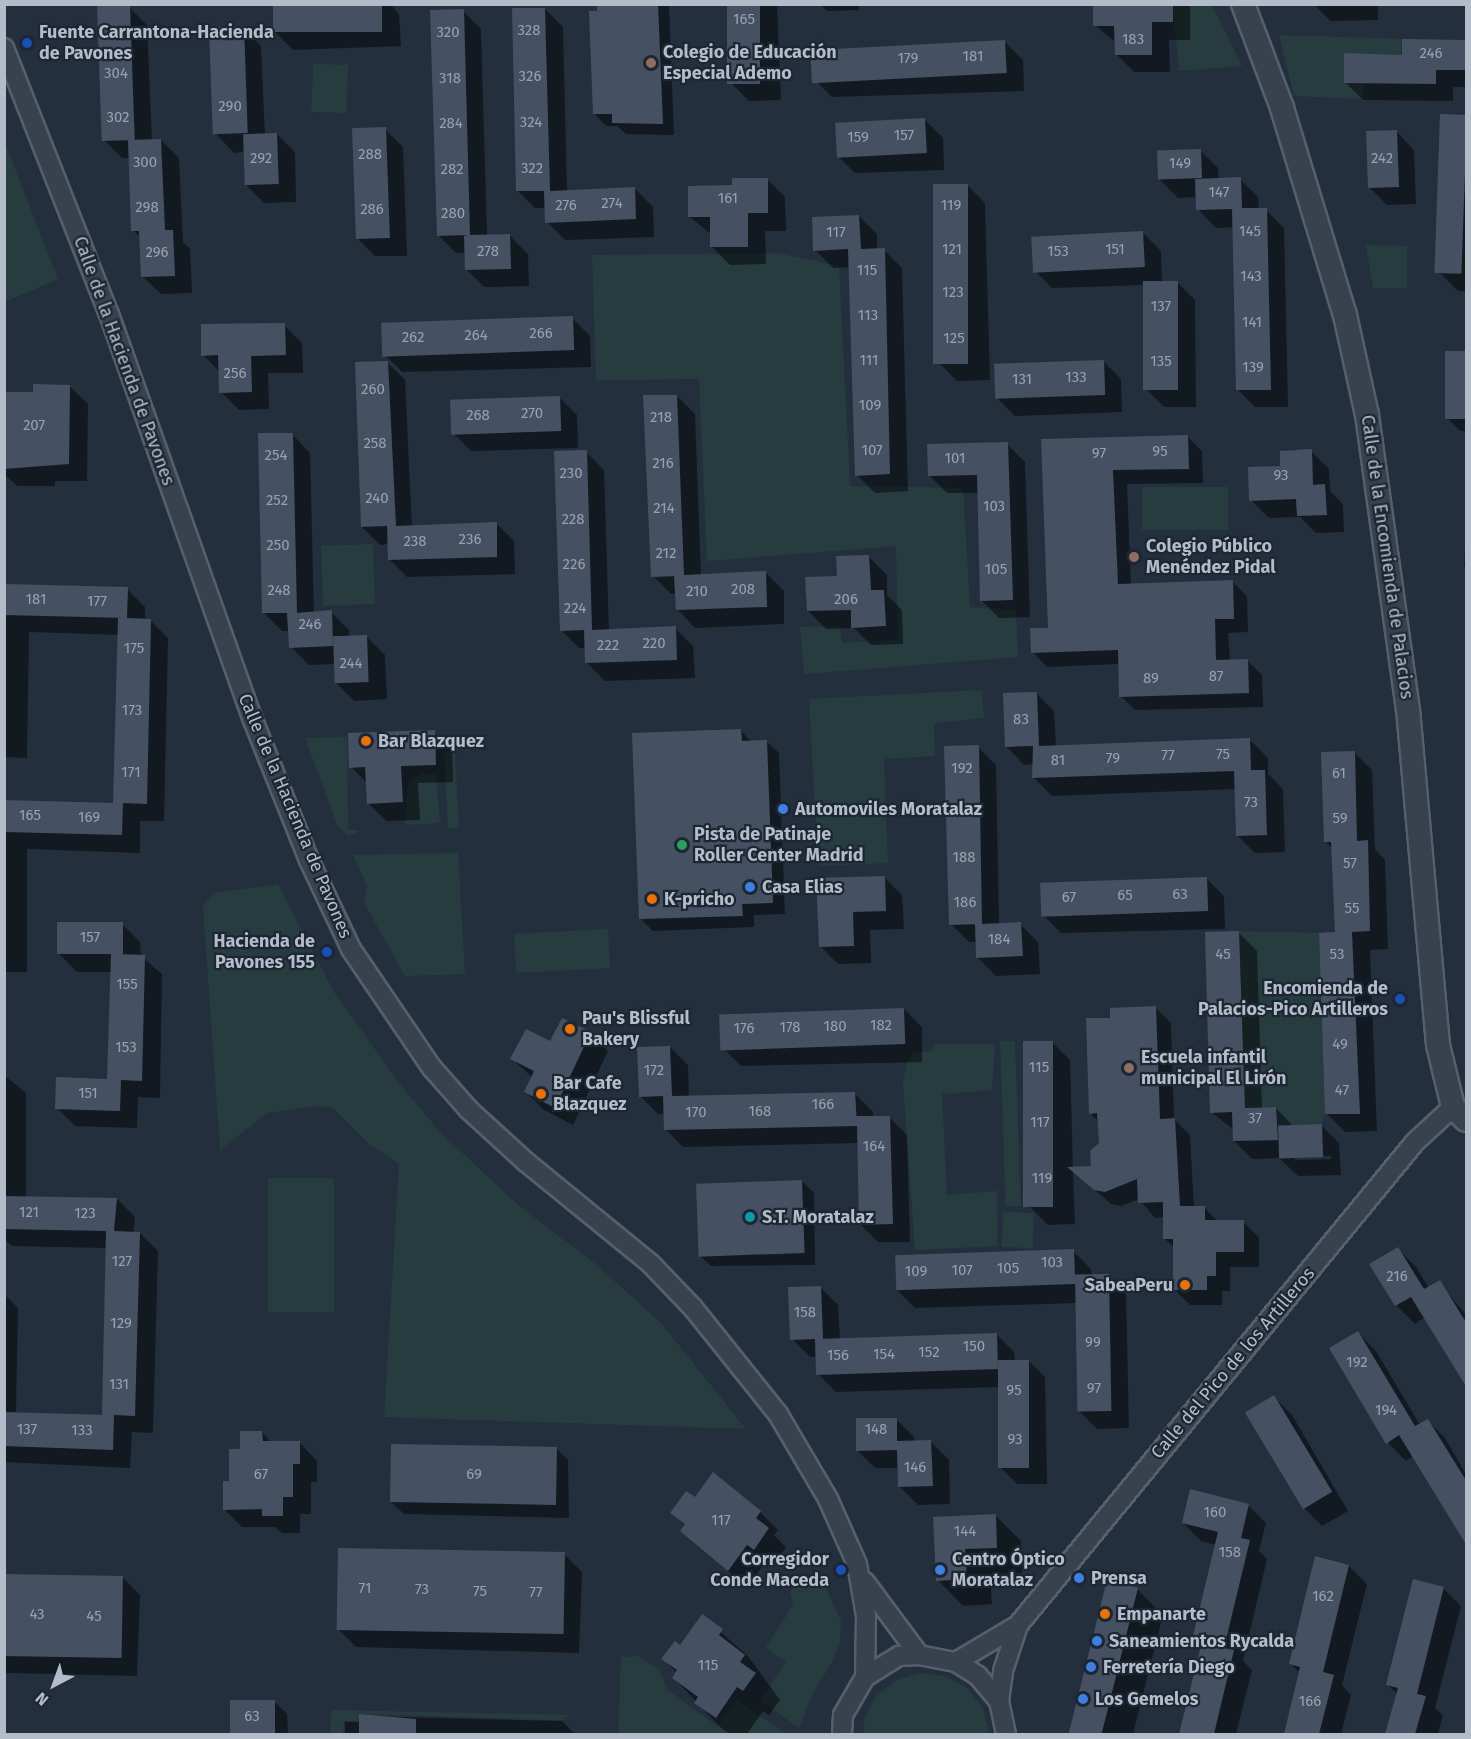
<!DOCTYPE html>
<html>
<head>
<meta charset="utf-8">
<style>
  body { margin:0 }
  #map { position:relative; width:1471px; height:1739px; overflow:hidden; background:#242f3e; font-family:"Fira Sans",sans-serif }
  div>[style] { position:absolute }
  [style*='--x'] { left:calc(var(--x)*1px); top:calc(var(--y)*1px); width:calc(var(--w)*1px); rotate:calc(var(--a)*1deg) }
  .green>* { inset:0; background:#263c3f; transform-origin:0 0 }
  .shadow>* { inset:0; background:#0007 }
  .building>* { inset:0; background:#455162; transform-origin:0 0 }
  .roads { filter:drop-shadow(2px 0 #565f6c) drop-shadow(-2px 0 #565f6c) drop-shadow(0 2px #565f6c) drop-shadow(0 -2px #565f6c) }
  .minor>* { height:18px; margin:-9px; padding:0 9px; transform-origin:9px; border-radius:9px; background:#38414e }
  .tertiary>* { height:22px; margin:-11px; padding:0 11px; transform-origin:11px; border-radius:11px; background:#38414e }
  .dots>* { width:16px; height:16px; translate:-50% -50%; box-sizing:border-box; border:3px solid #1d2633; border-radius:50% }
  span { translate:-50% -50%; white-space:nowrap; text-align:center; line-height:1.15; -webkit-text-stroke:4.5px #1d2633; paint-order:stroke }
  .number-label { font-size:15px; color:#98a1af }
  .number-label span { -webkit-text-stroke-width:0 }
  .poi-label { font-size:18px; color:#b4bcc9; font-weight:700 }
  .left { translate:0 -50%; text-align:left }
  .right { translate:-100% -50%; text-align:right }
  .street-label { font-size:18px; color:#b4bcc9 }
  .frame { position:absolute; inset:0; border:6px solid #b4bcc9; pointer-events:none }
  .north { position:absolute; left:24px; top:1655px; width:60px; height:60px; -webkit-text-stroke:4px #1d2633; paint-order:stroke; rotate:221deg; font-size:16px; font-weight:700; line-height:24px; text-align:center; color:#b4bcc9 }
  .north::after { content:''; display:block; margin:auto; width:21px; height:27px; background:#b4bcc9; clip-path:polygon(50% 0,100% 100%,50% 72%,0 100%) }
</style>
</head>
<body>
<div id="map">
  <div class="green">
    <div style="clip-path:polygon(1173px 5px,1212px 5px,1242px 66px,1179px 71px)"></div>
    <div style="clip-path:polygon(1279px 35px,1402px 39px,1401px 55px,1344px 53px,1344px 83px,1363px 83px,1363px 99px,1294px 96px)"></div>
    <div style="left:348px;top:65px;width:48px;height:35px;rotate:92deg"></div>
    <div style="clip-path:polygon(5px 143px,58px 279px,5px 302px,4px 302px)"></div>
    <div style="clip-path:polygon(1366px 245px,1407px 246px,1407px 288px,1373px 288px)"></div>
    <div style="clip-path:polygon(777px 253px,839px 266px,850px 486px,963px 488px,970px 607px,1016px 610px,1018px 657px,804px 674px,800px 627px,840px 626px,842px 643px,898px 640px,896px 546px,707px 561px,699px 379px,596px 380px,592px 255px)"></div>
    <div style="left:1228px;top:487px;width:43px;height:86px;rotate:90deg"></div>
    <div style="left:373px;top:544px;width:60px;height:52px;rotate:88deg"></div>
    <div style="clip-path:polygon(982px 690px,984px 718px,934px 723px,935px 756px,884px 759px,888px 863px,818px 866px,809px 699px)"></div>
    <div style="clip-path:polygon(347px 737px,348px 829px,360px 831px,348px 836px,338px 827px,305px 738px)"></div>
    <div style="left:455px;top:752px;width:76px;height:11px;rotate:87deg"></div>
    <div style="clip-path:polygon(421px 773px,436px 774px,440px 823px,405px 825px,408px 784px)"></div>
    <div style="clip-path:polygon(458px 853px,465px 974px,405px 976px,364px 903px,367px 885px,353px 855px)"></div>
    <div style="clip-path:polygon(278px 884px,334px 992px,399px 1083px,440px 1132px,516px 1203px,598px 1266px,662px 1324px,746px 1429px,384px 1417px,399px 1164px,368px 1143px,333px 1108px,318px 1106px,267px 1113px,220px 1150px,203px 907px,214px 893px)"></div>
    <div style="left:608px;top:929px;width:39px;height:94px;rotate:87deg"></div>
    <div style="clip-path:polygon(1239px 931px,1319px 933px,1325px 1114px,1322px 1124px,1277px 1125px,1276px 1107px,1245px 1108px)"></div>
    <div style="left:1015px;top:1041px;width:165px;height:15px;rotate:88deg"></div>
    <div style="clip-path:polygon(934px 1044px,995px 1044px,992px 1090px,942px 1094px,947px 1195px,997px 1191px,998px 1246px,915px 1250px,903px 1082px,907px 1062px,914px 1052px,932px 1051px)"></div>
    <div style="left:268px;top:1178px;width:66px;height:134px"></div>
    <div style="left:1003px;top:1212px;width:31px;height:35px;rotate:2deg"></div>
    <div style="clip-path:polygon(802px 1577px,811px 1586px,822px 1580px,841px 1621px,840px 1642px,832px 1662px,811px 1697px,799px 1728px,760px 1700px,786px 1662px,766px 1647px,793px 1605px,790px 1592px)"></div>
    <div style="clip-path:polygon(639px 1656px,660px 1670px,667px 1689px,717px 1726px,737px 1700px,786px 1734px,618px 1734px,621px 1657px)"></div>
    <div style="clip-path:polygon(921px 1673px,946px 1676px,967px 1688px,983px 1708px,989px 1734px,863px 1734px,865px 1717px,877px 1695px,897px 1680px)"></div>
    <div style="clip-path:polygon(331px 1710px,569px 1715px,562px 1720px,360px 1714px,358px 1721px,344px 1721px,343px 1734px,330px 1734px)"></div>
  </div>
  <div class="shadow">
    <div style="clip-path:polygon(275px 4px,390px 4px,399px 14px,401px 46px,293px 50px,275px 32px)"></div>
    <div style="clip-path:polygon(598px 4px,669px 4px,674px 135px,626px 134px,617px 126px,606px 126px,594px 113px)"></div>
    <div style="clip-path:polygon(728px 4px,777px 4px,781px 100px,749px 101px,731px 83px)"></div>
    <div style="clip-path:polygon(820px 4px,859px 4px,859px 10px,827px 11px)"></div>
    <div style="clip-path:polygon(1050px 4px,1190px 4px,1190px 40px,1169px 40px,1170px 72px,1134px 72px,1116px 54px,1116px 43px,1095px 25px,1095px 5px)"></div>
    <div style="clip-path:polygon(1314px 4px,1378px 4px,1378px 20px,1330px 21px)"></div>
    <div style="clip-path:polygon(129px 7px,147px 25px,152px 141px,161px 140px,179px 158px,183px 242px,190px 249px,192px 293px,161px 294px,142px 276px,141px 238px,133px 230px,130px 158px,122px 158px,104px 140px)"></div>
    <div style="clip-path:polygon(545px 9px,563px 27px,567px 192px,635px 189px,653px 207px,654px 237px,565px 240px,547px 222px,546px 208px,535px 208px,517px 190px)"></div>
    <div style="clip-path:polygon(463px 11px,481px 29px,487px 236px,510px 236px,528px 254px,529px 286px,484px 287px,466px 269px,466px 253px,456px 253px,438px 235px)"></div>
    <div style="clip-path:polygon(243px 28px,261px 46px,265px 135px,277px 134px,295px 152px,296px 202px,264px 203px,246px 185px,245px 152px,234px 153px,216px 134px)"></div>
    <div style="clip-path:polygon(1005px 42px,1023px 60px,1024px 91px,832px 97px,814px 79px)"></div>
    <div style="clip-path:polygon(1466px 42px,1466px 87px,1453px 87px,1453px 101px,1363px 100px,1345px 82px,1403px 56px)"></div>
    <div style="clip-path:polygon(1466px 116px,1466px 291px,1458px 291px,1440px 273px)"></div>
    <div style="clip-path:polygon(925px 120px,943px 138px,944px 170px,855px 173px,837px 155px)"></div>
    <div style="clip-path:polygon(385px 129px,403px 147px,407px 256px,375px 256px,357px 238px)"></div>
    <div style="clip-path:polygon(1396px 131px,1414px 150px,1416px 204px,1387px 205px,1369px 187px)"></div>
    <div style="clip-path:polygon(1200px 150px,1218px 168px,1219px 180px,1240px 179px,1258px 197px,1259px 210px,1266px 210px,1284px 228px,1288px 407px,1255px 407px,1237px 389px,1234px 227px,1216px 228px,1198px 209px,1197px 197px,1178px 198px,1160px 180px)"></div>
    <div style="clip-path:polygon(767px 179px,785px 197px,786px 231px,765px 231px,766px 264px,730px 265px,712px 247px,712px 235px,690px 217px,733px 186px)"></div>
    <div style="clip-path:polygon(967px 185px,985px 203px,990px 380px,957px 381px,939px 363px)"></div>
    <div style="clip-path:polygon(859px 216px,877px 234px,877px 250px,884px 250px,902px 268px,908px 491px,875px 493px,857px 475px,850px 267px,833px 268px,815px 250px)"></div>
    <div style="clip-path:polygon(1143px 233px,1161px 251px,1162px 282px,1177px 282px,1195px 300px,1196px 407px,1164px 407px,1146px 389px,1144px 285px,1052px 288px,1034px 270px)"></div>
    <div style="clip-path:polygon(572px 318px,590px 336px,591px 367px,402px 372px,384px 354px)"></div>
    <div style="clip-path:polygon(284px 325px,302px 343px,303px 373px,268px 373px,269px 409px,239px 410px,221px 392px,220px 372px,203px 355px)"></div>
    <div style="clip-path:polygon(1466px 352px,1466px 431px,1460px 431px,1448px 419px)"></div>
    <div style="clip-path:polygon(1103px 361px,1121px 379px,1122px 412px,1015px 416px,997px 398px)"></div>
    <div style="clip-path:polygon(387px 362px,405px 380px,412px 526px,496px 523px,514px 541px,515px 574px,407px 577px,389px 559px,389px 544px,380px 545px,362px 527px)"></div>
    <div style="clip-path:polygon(69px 386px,88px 404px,87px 481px,55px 481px,55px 486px,17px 486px,4px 474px,4px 393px,35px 394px)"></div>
    <div style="clip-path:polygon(677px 396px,695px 414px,701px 576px,766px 573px,784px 591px,784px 624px,695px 628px,677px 609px,676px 594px,671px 594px,653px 576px)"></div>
    <div style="clip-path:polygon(559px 397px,577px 415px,578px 448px,471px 451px,453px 433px)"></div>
    <div style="clip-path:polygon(292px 434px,310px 453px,314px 613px,331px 612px,349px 630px,349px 637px,367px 637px,385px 655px,387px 699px,354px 701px,336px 683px,336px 664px,309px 665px,291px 647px,290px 631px,282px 631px,264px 613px)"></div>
    <div style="clip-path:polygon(1188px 437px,1202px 451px,1203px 483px,1127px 484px,1131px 585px,1232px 581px,1247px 596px,1248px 632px,1228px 633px,1230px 661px,1247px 660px,1262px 675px,1263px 707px,1135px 710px,1121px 696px,1120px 664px,1047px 667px,1033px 652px,1050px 629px,1043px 441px)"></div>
    <div style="clip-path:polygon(1007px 444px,1025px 462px,1030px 617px,999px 618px,981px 600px,979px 493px,947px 493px,929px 475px)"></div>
    <div style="clip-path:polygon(1311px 451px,1329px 469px,1330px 491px,1343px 504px,1344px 532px,1316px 533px,1300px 517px,1269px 518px,1251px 500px,1282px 468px)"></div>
    <div style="clip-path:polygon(586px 452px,604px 470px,609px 631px,675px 628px,693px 646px,695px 678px,605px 681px,587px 663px,586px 648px,579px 648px,561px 630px)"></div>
    <div style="clip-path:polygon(1466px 530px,1466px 568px,1464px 566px)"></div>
    <div style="clip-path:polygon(869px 557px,887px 575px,887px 595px,902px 610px,903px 644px,871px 645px,854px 628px,826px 629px,808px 611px,838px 577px)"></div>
    <div style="clip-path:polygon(127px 589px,145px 607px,145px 620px,150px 620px,168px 638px,164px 821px,140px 821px,140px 853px,27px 849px,27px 972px,4px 972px,4px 801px,115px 804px,119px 635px,29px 632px,27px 758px,4px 757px,4px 616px)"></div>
    <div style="clip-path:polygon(1036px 693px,1054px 711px,1056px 747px,1250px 740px,1268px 758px,1268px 774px,1283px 789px,1285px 852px,1255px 853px,1237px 835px,1236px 789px,1052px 796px,1034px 778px,1034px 764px,1024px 765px,1006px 746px)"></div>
    <div style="clip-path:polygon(741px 731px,752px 742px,766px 741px,779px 753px,785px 914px,754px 915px,754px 927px,653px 931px,641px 919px)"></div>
    <div style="clip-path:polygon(434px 732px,452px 750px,453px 782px,418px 783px,420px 820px,386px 821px,368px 803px,368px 784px,351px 767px)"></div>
    <div style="clip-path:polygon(978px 747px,996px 765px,999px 925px,1020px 924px,1038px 942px,1040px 974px,996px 976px,978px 958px,977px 942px,969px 942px,951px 924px)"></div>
    <div style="clip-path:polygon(1354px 752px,1372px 770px,1375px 849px,1385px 860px,1388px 949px,1370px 950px,1377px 1131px,1345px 1132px,1327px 1114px,1337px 934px,1333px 849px,1325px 841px)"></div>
    <div style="clip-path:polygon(884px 877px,902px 895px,904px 929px,870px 930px,871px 963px,838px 964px,820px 946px)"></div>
    <div style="clip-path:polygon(1206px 878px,1224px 896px,1225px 929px,1061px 933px,1043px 915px)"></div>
    <div style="clip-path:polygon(122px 924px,140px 942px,141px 956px,162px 974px,160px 1098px,138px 1097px,137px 1128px,75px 1126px,57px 1108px,108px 1081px,111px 972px,77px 972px,59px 954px)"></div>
    <div style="clip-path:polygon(evenodd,1239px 933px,1257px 951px,1262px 1109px,1276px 1108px,1293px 1126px,1321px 1125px,1339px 1143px,1341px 1175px,1298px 1176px,1279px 1158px,1252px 1159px,1234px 1141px,1234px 1130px,1211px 1112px,1239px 933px,1331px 1156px,1331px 1159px,1295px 1160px,1295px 1157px,1331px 1156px)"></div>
    <div style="clip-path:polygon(1156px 1008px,1171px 1023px,1174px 1119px,1190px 1135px,1194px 1208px,1205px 1208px,1218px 1222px,1243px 1222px,1259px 1237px,1259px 1267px,1230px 1267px,1230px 1291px,1222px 1291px,1222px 1305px,1190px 1305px,1174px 1289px,1174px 1248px,1165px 1239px,1165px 1217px,1155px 1218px,1139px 1199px,1121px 1206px,1111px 1204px,1073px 1171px,1075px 1224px,1048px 1225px,1030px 1207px,1052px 1042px,1070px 1060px,1073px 1168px,1092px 1168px,1100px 1144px,1099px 1122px,1090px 1113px,1112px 1020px)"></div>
    <div style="clip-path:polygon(904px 1009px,922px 1027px,922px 1062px,741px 1066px,723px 1048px)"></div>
    <div style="clip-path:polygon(563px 1020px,590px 1033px,608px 1051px,573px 1125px,544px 1110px,526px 1092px,533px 1078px,512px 1059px,551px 1043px)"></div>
    <div style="clip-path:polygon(670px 1047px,688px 1065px,689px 1097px,855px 1094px,873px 1112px,873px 1117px,889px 1117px,907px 1135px,910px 1242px,878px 1242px,860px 1224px,858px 1143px,683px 1147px,665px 1129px,665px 1114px,658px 1114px,640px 1096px)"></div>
    <div style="clip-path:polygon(4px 1075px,26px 1093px,26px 1198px,117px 1199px,135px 1217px,133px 1233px,140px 1233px,158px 1251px,153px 1433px,132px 1432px,130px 1468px,4px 1462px,4px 1294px,18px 1308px,16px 1414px,106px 1416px,107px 1248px,12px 1246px,4px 1239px)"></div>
    <div style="clip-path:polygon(802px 1181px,814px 1193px,815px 1265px,711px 1266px,698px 1254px)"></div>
    <div style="clip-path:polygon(1398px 1249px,1416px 1267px,1429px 1288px,1439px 1282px,1466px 1315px,1466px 1385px,1425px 1317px,1415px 1324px,1397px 1306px,1371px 1265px)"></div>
    <div style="clip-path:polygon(1073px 1251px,1091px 1269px,1092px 1276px,1108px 1276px,1126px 1294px,1129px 1428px,1097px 1429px,1079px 1411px,1077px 1303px,915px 1308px,897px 1290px)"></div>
    <div style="clip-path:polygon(820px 1287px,838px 1305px,840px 1340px,996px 1334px,1014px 1352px,1015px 1362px,1029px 1361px,1045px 1377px,1047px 1484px,1017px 1484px,1001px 1468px,1000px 1387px,836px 1392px,818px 1374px,817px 1357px,810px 1357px,792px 1339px)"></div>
    <div style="clip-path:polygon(1358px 1333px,1376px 1351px,1420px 1425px,1427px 1420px,1445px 1438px,1466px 1474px,1466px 1538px,1413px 1456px,1406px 1461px,1388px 1443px)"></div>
    <div style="clip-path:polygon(1274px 1397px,1292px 1415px,1348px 1511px,1322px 1526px,1304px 1508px)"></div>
    <div style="clip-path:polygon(896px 1419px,914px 1437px,914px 1442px,931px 1442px,949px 1460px,950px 1504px,918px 1505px,900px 1487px,899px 1468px,875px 1468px,857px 1450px)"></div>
    <div style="clip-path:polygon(262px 1432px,271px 1442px,299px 1442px,317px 1461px,317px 1482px,311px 1482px,311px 1514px,300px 1514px,300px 1533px,282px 1533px,275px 1527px,242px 1527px,224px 1509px,242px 1450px)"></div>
    <div style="clip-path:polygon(556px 1448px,568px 1460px,569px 1518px,404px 1514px,391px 1502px)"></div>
    <div style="clip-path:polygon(695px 1499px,760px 1512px,778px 1530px,774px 1535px,786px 1547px,773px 1566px,766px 1561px,747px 1587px,682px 1531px,686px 1526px,672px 1512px)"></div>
    <div style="clip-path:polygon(1248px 1505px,1266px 1523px,1259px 1551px,1267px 1559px,1243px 1661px,1252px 1670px,1236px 1734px,1180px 1734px,1202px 1648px,1194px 1640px,1217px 1545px,1201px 1541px,1183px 1523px)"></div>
    <div style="clip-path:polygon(995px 1515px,1021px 1541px,1022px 1573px,990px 1574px,992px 1604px,963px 1606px,938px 1580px,934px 1518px)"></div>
    <div style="clip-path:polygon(564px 1554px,582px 1572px,579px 1653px,356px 1647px,338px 1629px)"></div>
    <div style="clip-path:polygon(1349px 1566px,1367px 1584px,1342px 1685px,1351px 1695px,1341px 1734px,1285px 1734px,1300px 1673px,1290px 1663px)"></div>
    <div style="clip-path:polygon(4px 1576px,122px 1577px,140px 1595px,137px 1676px,4px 1673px)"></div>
    <div style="clip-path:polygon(1109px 1582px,1137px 1589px,1163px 1615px,1133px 1734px,1070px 1734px)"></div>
    <div style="clip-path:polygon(1443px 1588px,1461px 1606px,1435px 1708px,1443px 1715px,1438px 1734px,1387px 1734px,1398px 1695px,1388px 1685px)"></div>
    <div style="clip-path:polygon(702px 1616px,748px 1656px,780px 1700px,769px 1715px,763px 1711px,747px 1734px,730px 1734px,721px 1728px,674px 1678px,677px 1673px,663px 1659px,680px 1647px)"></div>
    <div style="clip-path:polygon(231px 1701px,274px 1701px,287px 1714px,288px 1734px,231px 1734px)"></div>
    <div style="clip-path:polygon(360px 1716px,562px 1721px,575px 1734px,345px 1734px,345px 1722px,359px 1722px)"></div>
  </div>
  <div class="building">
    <div style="left:273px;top:4px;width:109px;height:28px"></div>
    <div style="clip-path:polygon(597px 4px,658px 4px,663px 124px,612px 123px,612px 114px,593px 114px,589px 11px,597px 11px)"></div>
    <div style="left:727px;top:4px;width:33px;height:80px"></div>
    <div style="clip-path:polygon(1093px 4px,1173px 4px,1173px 22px,1152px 22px,1152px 55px,1115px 55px,1114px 26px,1093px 26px)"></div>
    <div style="left:130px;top:5px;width:135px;height:33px;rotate:88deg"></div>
    <div style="clip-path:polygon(512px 8px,545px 8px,550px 191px,635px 187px,636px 219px,545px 223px,544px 191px,516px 191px)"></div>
    <div style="clip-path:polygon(464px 9px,470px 235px,510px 234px,511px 269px,465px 270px,464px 236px,468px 235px,437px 236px,430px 10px)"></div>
    <div style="left:244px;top:26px;width:107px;height:35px;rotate:88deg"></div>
    <div style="clip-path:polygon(1402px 39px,1467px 40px,1467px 70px,1436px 70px,1436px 84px,1344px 83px,1344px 53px,1402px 55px)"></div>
    <div style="left:1005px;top:40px;width:33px;height:195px;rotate:87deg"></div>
    <div style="left:1440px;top:114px;width:27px;height:159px;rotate:2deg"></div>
    <div style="left:925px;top:118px;width:35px;height:90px;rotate:87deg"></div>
    <div style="left:386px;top:127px;width:111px;height:34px;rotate:88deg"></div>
    <div style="left:1397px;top:130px;width:57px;height:31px;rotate:88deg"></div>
    <div style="left:277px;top:133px;width:51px;height:34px;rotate:88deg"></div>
    <div style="clip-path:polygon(161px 139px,165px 230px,173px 230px,175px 276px,141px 277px,139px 231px,131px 231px,128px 140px)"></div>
    <div style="left:1201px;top:149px;width:29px;height:44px;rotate:88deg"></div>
    <div style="clip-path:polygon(1241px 177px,1242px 208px,1267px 208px,1271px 390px,1236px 390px,1232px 209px,1196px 210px,1195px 179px)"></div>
    <div style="clip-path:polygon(732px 178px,768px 178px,768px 213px,748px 213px,748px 247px,710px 247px,710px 217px,688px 217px,688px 186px,732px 185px)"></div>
    <div style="left:933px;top:184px;width:35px;height:180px"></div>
    <div style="clip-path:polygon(859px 215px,861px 249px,885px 248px,890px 474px,855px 476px,848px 249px,813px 251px,812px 217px)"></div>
    <div style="left:1143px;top:231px;width:36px;height:112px;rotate:87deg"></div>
    <div style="left:1143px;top:281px;width:35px;height:109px"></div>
    <div style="left:573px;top:316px;width:34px;height:192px;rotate:88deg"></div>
    <div style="clip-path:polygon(285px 323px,286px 355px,251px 356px,252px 392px,219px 393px,218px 355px,201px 356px,201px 324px)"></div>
    <div style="left:1445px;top:351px;width:22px;height:68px"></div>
    <div style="left:1104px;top:360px;width:35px;height:110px;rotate:88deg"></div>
    <div style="clip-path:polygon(388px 361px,396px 526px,497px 522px,497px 557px,388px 560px,387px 526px,361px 527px,355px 362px)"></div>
    <div style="clip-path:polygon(33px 384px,70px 385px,69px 464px,4px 469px,4px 392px,33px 392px)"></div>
    <div style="clip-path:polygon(643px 395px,677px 395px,684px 575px,766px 571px,767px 607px,676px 610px,674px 576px,680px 576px,651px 577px)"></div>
    <div style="left:560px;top:396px;width:35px;height:110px;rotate:88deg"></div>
    <div style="clip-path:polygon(258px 433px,293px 433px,297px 613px,332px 610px,333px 646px,289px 648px,287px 613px,292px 613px,262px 613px)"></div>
    <div style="clip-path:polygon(1188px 435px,1189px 469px,1113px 470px,1118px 584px,1233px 580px,1234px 619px,1215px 619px,1216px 660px,1248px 659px,1249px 693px,1119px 697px,1118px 650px,1031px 653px,1030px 628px,1048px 628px,1041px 439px)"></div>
    <div style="clip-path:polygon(1008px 442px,1013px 600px,980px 601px,977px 475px,928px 476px,927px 444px)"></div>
    <div style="clip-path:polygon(1312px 449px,1313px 485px,1325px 484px,1327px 515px,1297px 516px,1296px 499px,1249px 501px,1248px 467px,1280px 466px,1280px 451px)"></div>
    <div style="clip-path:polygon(587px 450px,592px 630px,676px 626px,677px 660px,585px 663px,584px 630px,560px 631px,554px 451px)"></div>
    <div style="clip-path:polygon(869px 555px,871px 590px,884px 590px,886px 626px,851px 628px,851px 610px,807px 611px,805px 577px,837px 576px,836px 556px)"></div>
    <div style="clip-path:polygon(6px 584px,128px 587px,127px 618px,151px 619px,147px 804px,123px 803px,122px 835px,4px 832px,4px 800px,113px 803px,118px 618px,126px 618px,5px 615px)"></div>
    <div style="left:367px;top:635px;width:47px;height:34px;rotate:88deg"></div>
    <div style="clip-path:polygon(1037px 692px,1039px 746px,1250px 738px,1251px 770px,1265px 770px,1267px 835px,1236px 836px,1234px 771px,1032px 778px,1033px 746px,1005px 747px,1003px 693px)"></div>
    <div style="clip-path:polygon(741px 729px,742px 741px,767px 740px,773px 903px,742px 904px,743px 916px,639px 919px,632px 733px)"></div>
    <div style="clip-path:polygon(435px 730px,436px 765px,401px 766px,403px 802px,367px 804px,365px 767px,349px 768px,348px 733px)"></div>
    <div style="clip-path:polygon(979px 745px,982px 924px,1021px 922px,1023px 956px,976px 958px,975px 924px,981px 924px,949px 925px,944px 746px)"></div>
    <div style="clip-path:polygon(1355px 751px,1357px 841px,1368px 840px,1370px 931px,1352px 932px,1360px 1114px,1325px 1114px,1319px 933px,1335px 932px,1331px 842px,1324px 842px,1321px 752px)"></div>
    <div style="clip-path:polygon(885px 876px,886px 911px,853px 912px,854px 946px,819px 947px,816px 878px)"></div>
    <div style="left:1207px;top:877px;width:34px;height:167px;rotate:88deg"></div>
    <div style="clip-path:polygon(57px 922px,123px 922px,123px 954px,116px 954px,145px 955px,142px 1081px,121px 1080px,120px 1111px,55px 1109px,56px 1077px,107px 1079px,111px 954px,57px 954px)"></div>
    <div style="clip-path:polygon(1239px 931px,1245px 1108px,1276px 1107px,1278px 1140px,1233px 1141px,1232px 1112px,1210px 1113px,1205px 932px)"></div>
    <div style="clip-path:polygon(1156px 1006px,1160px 1119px,1175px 1118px,1180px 1206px,1205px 1206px,1205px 1220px,1244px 1220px,1244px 1252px,1216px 1252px,1216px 1276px,1207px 1276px,1207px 1290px,1173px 1290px,1173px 1239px,1163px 1239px,1163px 1202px,1138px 1203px,1137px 1179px,1105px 1192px,1094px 1190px,1067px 1167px,1091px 1166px,1090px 1151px,1099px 1143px,1097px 1113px,1089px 1114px,1086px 1018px,1110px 1018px,1110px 1008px)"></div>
    <div style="left:904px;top:1008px;width:36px;height:185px;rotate:88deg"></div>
    <div style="clip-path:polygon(562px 1018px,591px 1032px,555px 1108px,524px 1092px,534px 1071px,510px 1059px,526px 1029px,550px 1041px)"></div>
    <div style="left:1023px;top:1041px;width:30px;height:166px"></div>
    <div style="clip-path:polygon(670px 1046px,672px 1096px,855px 1092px,857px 1124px,856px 1116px,890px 1116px,893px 1224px,859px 1225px,857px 1126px,664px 1130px,663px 1096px,639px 1097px,637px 1047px)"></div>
    <div style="left:1322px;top:1124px;width:33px;height:44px;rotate:88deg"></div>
    <div style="left:802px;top:1180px;width:73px;height:106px;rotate:88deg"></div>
    <div style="clip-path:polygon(4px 1196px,117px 1198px,114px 1231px,140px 1232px,135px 1416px,114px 1415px,113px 1450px,4px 1446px,4px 1412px,107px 1415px,102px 1415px,106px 1231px,4px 1229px)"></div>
    <div style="clip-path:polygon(1398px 1247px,1424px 1289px,1440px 1280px,1467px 1324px,1467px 1388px,1411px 1297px,1395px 1306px,1369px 1264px)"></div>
    <div style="left:1074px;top:1249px;width:35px;height:179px;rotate:88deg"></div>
    <div style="left:1109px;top:1274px;width:137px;height:34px;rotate:89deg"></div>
    <div style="clip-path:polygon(821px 1286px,823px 1339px,818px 1339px,997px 1333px,998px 1369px,816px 1375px,815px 1339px,790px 1340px,788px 1287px)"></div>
    <div style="clip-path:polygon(1358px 1331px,1415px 1426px,1428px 1419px,1467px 1482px,1467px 1546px,1399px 1435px,1386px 1444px,1329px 1348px)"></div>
    <div style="left:998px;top:1360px;width:31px;height:108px"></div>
    <div style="left:1274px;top:1395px;width:113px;height:34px;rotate:59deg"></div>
    <div style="clip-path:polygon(856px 1418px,897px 1418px,897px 1441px,931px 1440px,933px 1486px,898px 1487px,897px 1450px,856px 1451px)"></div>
    <div style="clip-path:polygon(240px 1431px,262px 1431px,263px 1441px,300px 1441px,300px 1464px,293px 1464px,293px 1497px,283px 1497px,283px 1516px,262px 1516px,262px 1509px,223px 1510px,223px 1481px,229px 1481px,229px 1449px,240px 1449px)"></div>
    <div style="left:391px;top:1444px;width:166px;height:58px;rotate:1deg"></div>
    <div style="clip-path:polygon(713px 1472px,761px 1511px,756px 1518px,769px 1528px,754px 1550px,747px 1545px,728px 1571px,680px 1531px,685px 1524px,670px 1513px,686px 1491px,695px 1497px)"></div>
    <div style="clip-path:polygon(1190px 1489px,1249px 1504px,1241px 1538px,1250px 1540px,1224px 1648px,1234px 1650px,1214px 1734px,1179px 1734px,1202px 1642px,1192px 1640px,1218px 1532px,1182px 1523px)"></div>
    <div style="clip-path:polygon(996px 1514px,997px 1548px,965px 1549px,967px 1579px,936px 1581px,933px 1517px)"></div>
    <div style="left:338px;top:1548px;width:227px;height:82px;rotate:1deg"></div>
    <div style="clip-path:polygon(1315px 1556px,1349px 1565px,1323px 1672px,1334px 1675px,1319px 1734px,1284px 1734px,1300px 1667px,1289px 1664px)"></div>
    <div style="left:4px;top:1574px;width:119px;height:82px;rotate:1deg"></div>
    <div style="clip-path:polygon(1413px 1579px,1444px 1587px,1417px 1694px,1426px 1696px,1415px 1734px,1385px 1734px,1398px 1688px,1386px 1685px)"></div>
    <div style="left:1107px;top:1580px;width:32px;height:159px;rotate:14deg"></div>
    <div style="clip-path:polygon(702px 1614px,723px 1629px,719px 1635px,745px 1655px,740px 1662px,756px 1673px,743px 1691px,737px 1687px,716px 1718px,694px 1703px,698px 1697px,672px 1678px,677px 1670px,661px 1659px,675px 1641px,680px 1645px)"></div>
    <div style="left:230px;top:1700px;width:45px;height:34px"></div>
    <div style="clip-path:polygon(359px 1714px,416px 1719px,416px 1734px,359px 1734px)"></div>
  </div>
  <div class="roads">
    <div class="minor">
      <div style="--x:4;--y:48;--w:286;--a:68.5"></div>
      <div style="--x:109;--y:314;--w:431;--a:70.5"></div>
      <div style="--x:253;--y:720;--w:151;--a:68.2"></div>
      <div style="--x:309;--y:860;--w:98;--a:64.7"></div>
      <div style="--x:351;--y:949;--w:144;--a:55.8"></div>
      <div style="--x:432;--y:1068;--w:56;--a:48.6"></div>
      <div style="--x:469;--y:1110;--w:77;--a:42.4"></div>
      <div style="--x:526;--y:1162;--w:160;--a:39.2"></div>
      <div style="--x:650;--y:1263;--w:62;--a:46.3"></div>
      <div style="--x:693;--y:1308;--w:136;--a:51.3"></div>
      <div style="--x:778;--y:1414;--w:99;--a:59.5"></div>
      <div style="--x:828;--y:1499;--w:71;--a:66"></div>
      <div style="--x:857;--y:1564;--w:53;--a:80.2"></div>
      <div style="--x:866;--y:1616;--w:61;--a:90.9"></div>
      <div style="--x:865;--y:1582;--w:91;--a:53.5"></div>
      <div style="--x:956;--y:1662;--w:72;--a:-30.8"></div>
      <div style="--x:1018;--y:1625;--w:625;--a:-50.58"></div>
      <div style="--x:1415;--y:1142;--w:52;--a:-42.6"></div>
      <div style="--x:999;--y:1701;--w:30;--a:-82"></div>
      <div style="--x:1003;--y:1671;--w:48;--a:-71.9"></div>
      <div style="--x:842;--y:1734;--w:19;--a:-87"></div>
      <div style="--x:843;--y:1715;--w:44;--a:-59.9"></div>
      <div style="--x:865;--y:1677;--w:40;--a:-32"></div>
      <div style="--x:899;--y:1656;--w:20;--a:-3"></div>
      <div style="--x:919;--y:1655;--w:38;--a:11"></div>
      <div style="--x:956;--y:1662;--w:26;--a:32"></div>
      <div style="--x:978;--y:1676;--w:33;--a:50"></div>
      <div style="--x:999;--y:1701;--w:34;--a:78"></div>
    </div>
    <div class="tertiary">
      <div style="--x:1243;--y:4;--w:111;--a:69.4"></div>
      <div style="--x:1282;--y:108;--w:216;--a:73.1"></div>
      <div style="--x:1345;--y:315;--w:102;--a:77.6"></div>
      <div style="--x:1367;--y:415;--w:297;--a:82.1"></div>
      <div style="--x:1408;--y:709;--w:337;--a:84.9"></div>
      <div style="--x:1438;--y:1045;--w:64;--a:76.4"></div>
      <div style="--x:1453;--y:1107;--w:18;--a:45"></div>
    </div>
  </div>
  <div class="dots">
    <div style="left:27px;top:43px;background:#1a4fb4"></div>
    <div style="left:651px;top:63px;background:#8d6e63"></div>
    <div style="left:1134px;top:557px;background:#8d6e63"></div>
    <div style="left:366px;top:741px;background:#e8710a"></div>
    <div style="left:783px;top:809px;background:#3f7fe0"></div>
    <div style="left:682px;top:845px;background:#2e9e5b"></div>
    <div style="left:750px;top:887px;background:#3f7fe0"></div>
    <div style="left:652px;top:899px;background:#e8710a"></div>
    <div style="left:327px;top:952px;background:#1a4fb4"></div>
    <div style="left:1400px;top:999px;background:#1a4fb4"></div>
    <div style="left:570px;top:1029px;background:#e8710a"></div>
    <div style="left:1129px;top:1068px;background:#8d6e63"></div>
    <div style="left:541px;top:1094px;background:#e8710a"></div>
    <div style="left:750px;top:1217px;background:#0f9aa8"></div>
    <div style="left:1185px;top:1285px;background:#e8710a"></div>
    <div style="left:841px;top:1570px;background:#1a4fb4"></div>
    <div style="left:940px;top:1570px;background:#3f7fe0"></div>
    <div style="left:1079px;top:1578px;background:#3f7fe0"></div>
    <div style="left:1105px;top:1614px;background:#e8710a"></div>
    <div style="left:1097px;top:1641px;background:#3f7fe0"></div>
    <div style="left:1091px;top:1667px;background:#3f7fe0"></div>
    <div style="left:1083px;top:1699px;background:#3f7fe0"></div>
  </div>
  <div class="number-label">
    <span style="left:744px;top:20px">165</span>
    <span style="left:529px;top:31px">328</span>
    <span style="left:448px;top:33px">320</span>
    <span style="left:1133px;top:40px">183</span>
    <span style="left:1431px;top:54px">246</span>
    <span style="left:973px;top:57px">181</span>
    <span style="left:908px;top:59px">179</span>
    <span style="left:116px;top:74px">304</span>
    <span style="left:530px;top:77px">326</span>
    <span style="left:450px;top:79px">318</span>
    <span style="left:230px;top:107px">290</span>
    <span style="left:118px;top:118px">302</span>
    <span style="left:531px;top:123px">324</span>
    <span style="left:451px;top:124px">284</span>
    <span style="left:904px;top:136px">157</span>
    <span style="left:858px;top:138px">159</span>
    <span style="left:370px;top:155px">288</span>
    <span style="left:261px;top:159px">292</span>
    <span style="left:1382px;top:159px">242</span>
    <span style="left:145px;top:163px">300</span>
    <span style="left:1180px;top:164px">149</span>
    <span style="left:532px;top:169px">322</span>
    <span style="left:452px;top:170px">282</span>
    <span style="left:1219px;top:193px">147</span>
    <span style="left:728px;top:199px">161</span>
    <span style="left:612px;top:204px">274</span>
    <span style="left:566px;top:206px">276</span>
    <span style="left:951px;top:206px">119</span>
    <span style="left:147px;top:208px">298</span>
    <span style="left:372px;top:210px">286</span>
    <span style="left:453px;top:214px">280</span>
    <span style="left:1250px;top:232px">145</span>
    <span style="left:836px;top:233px">117</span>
    <span style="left:952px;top:250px">121</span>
    <span style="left:1115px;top:250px">151</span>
    <span style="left:488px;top:252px">278</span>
    <span style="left:1058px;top:252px">153</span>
    <span style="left:157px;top:253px">296</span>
    <span style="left:867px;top:271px">115</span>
    <span style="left:1251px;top:277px">143</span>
    <span style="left:953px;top:293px">123</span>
    <span style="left:1161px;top:307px">137</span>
    <span style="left:868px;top:316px">113</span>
    <span style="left:1252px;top:323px">141</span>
    <span style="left:541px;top:334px">266</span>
    <span style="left:476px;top:336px">264</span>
    <span style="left:413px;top:338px">262</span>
    <span style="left:954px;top:339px">125</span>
    <span style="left:869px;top:361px">111</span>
    <span style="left:1161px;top:362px">135</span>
    <span style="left:1253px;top:368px">139</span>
    <span style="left:235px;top:374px">256</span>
    <span style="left:1076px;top:378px">133</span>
    <span style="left:1022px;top:380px">131</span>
    <span style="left:373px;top:390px">260</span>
    <span style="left:870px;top:406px">109</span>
    <span style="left:532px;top:414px">270</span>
    <span style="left:478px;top:416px">268</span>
    <span style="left:661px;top:418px">218</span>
    <span style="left:34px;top:426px">207</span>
    <span style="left:375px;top:444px">258</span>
    <span style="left:872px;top:451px">107</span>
    <span style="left:1160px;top:452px">95</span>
    <span style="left:1099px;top:454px">97</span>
    <span style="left:276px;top:456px">254</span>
    <span style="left:955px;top:459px">101</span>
    <span style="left:663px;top:464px">216</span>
    <span style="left:571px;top:474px">230</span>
    <span style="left:1281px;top:476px">93</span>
    <span style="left:377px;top:499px">240</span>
    <span style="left:277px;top:501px">252</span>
    <span style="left:994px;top:507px">103</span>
    <span style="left:664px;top:509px">214</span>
    <span style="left:573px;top:520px">228</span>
    <span style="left:470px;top:540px">236</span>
    <span style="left:415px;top:542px">238</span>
    <span style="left:278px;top:546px">250</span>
    <span style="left:666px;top:554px">212</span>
    <span style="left:574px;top:565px">226</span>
    <span style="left:996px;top:570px">105</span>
    <span style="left:743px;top:590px">208</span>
    <span style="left:279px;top:591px">248</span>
    <span style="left:697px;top:592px">210</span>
    <span style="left:36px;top:600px">181</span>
    <span style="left:846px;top:600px">206</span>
    <span style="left:97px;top:602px">177</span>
    <span style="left:575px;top:609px">224</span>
    <span style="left:310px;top:625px">246</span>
    <span style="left:654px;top:644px">220</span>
    <span style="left:608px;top:646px">222</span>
    <span style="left:134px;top:649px">175</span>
    <span style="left:351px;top:664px">244</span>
    <span style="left:1216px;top:677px">87</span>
    <span style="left:1151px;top:679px">89</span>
    <span style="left:132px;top:711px">173</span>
    <span style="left:1021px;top:720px">83</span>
    <span style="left:1223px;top:755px">75</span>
    <span style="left:1168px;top:756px">77</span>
    <span style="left:1113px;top:759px">79</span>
    <span style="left:1058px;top:761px">81</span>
    <span style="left:962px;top:769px">192</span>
    <span style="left:131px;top:773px">171</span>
    <span style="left:1339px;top:774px">61</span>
    <span style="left:1251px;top:803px">73</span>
    <span style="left:30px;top:816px">165</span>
    <span style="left:89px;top:818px">169</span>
    <span style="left:1340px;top:819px">59</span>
    <span style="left:964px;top:858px">188</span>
    <span style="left:1350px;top:864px">57</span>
    <span style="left:1180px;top:895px">63</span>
    <span style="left:1125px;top:896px">65</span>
    <span style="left:1069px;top:898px">67</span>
    <span style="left:965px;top:903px">186</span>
    <span style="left:1352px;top:909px">55</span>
    <span style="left:90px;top:938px">157</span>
    <span style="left:999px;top:940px">184</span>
    <span style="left:1223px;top:955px">45</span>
    <span style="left:1337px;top:955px">53</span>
    <span style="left:127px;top:985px">155</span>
    <span style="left:881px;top:1026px">182</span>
    <span style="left:835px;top:1027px">180</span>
    <span style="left:790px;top:1028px">178</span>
    <span style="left:744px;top:1029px">176</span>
    <span style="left:1340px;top:1045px">49</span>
    <span style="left:126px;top:1048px">153</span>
    <span style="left:1039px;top:1068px">115</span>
    <span style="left:654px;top:1071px">172</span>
    <span style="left:1342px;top:1091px">47</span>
    <span style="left:88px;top:1094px">151</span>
    <span style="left:823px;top:1105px">166</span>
    <span style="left:760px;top:1112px">168</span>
    <span style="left:696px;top:1113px">170</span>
    <span style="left:1255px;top:1119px">37</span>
    <span style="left:1040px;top:1123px">117</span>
    <span style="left:874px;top:1147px">164</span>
    <span style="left:1042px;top:1179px">119</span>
    <span style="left:29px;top:1213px">121</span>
    <span style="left:85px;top:1214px">123</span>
    <span style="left:122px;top:1262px">127</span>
    <span style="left:1052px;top:1263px">103</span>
    <span style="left:1008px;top:1269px">105</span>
    <span style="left:962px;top:1271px">107</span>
    <span style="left:916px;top:1272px">109</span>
    <span style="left:1397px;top:1277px">216</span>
    <span style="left:805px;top:1313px">158</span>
    <span style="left:121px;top:1324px">129</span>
    <span style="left:1093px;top:1343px">99</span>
    <span style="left:974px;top:1347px">150</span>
    <span style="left:929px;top:1353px">152</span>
    <span style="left:884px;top:1355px">154</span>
    <span style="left:838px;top:1356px">156</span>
    <span style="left:1357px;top:1363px">192</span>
    <span style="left:119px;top:1385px">131</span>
    <span style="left:1094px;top:1389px">97</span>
    <span style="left:1014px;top:1391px">95</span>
    <span style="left:1386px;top:1411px">194</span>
    <span style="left:27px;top:1430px">137</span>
    <span style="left:876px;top:1430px">148</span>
    <span style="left:82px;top:1431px">133</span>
    <span style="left:1015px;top:1440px">93</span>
    <span style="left:915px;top:1468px">146</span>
    <span style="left:261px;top:1475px">67</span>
    <span style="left:474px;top:1475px">69</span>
    <span style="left:1215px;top:1513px">160</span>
    <span style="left:721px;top:1521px">117</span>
    <span style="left:965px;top:1532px">144</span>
    <span style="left:1230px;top:1553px">158</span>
    <span style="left:365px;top:1589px">71</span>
    <span style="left:422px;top:1590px">73</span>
    <span style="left:480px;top:1592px">75</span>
    <span style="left:536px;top:1593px">77</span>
    <span style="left:1323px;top:1597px">162</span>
    <span style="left:37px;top:1615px">43</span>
    <span style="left:94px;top:1617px">45</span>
    <span style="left:708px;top:1666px">115</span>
    <span style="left:1310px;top:1702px">166</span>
    <span style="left:252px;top:1717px">63</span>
  </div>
  <div class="poi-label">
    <span class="left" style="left:39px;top:43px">Fuente Carrantona-Hacienda<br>de Pavones</span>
    <span class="left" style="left:663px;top:63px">Colegio de Educación<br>Especial Ademo</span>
    <span class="left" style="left:1146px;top:557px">Colegio Público<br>Menéndez Pidal</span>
    <span class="left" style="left:378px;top:741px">Bar Blazquez</span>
    <span class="left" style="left:795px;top:809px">Automoviles Moratalaz</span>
    <span class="left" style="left:694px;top:845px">Pista de Patinaje<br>Roller Center Madrid</span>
    <span class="left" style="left:762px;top:887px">Casa Elias</span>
    <span class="left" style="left:664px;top:899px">K-pricho</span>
    <span class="right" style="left:315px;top:952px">Hacienda de<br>Pavones 155</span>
    <span class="right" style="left:1388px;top:999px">Encomienda de<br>Palacios-Pico Artilleros</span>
    <span class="left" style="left:582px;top:1029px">Pau's Blissful<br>Bakery</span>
    <span class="left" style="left:1141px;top:1068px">Escuela infantil<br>municipal El Lirón</span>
    <span class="left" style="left:553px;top:1094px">Bar Cafe<br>Blazquez</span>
    <span class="left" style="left:762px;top:1217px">S.T. Moratalaz</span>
    <span class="right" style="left:1173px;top:1285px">SabeaPeru</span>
    <span class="right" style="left:829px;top:1570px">Corregidor<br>Conde Maceda</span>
    <span class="left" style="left:952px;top:1570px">Centro Óptico<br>Moratalaz</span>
    <span class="left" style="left:1091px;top:1578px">Prensa</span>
    <span class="left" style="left:1117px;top:1614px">Empanarte</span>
    <span class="left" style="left:1109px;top:1641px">Saneamientos Rycalda</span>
    <span class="left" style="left:1103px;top:1667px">Ferretería Diego</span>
    <span class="left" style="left:1095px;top:1699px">Los Gemelos</span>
  </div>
  <div class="street-label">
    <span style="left:124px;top:361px;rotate:70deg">Calle de la Hacienda de Pavones</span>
    <span style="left:1387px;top:557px;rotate:82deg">Calle de la Encomienda de Palacios</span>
    <span style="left:295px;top:816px;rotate:67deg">Calle de la Hacienda de Pavones</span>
    <span style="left:1233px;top:1363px;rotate:-50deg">Calle del Pico de los Artilleros</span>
  </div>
  <div class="frame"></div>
  <div class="north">N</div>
</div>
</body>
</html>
